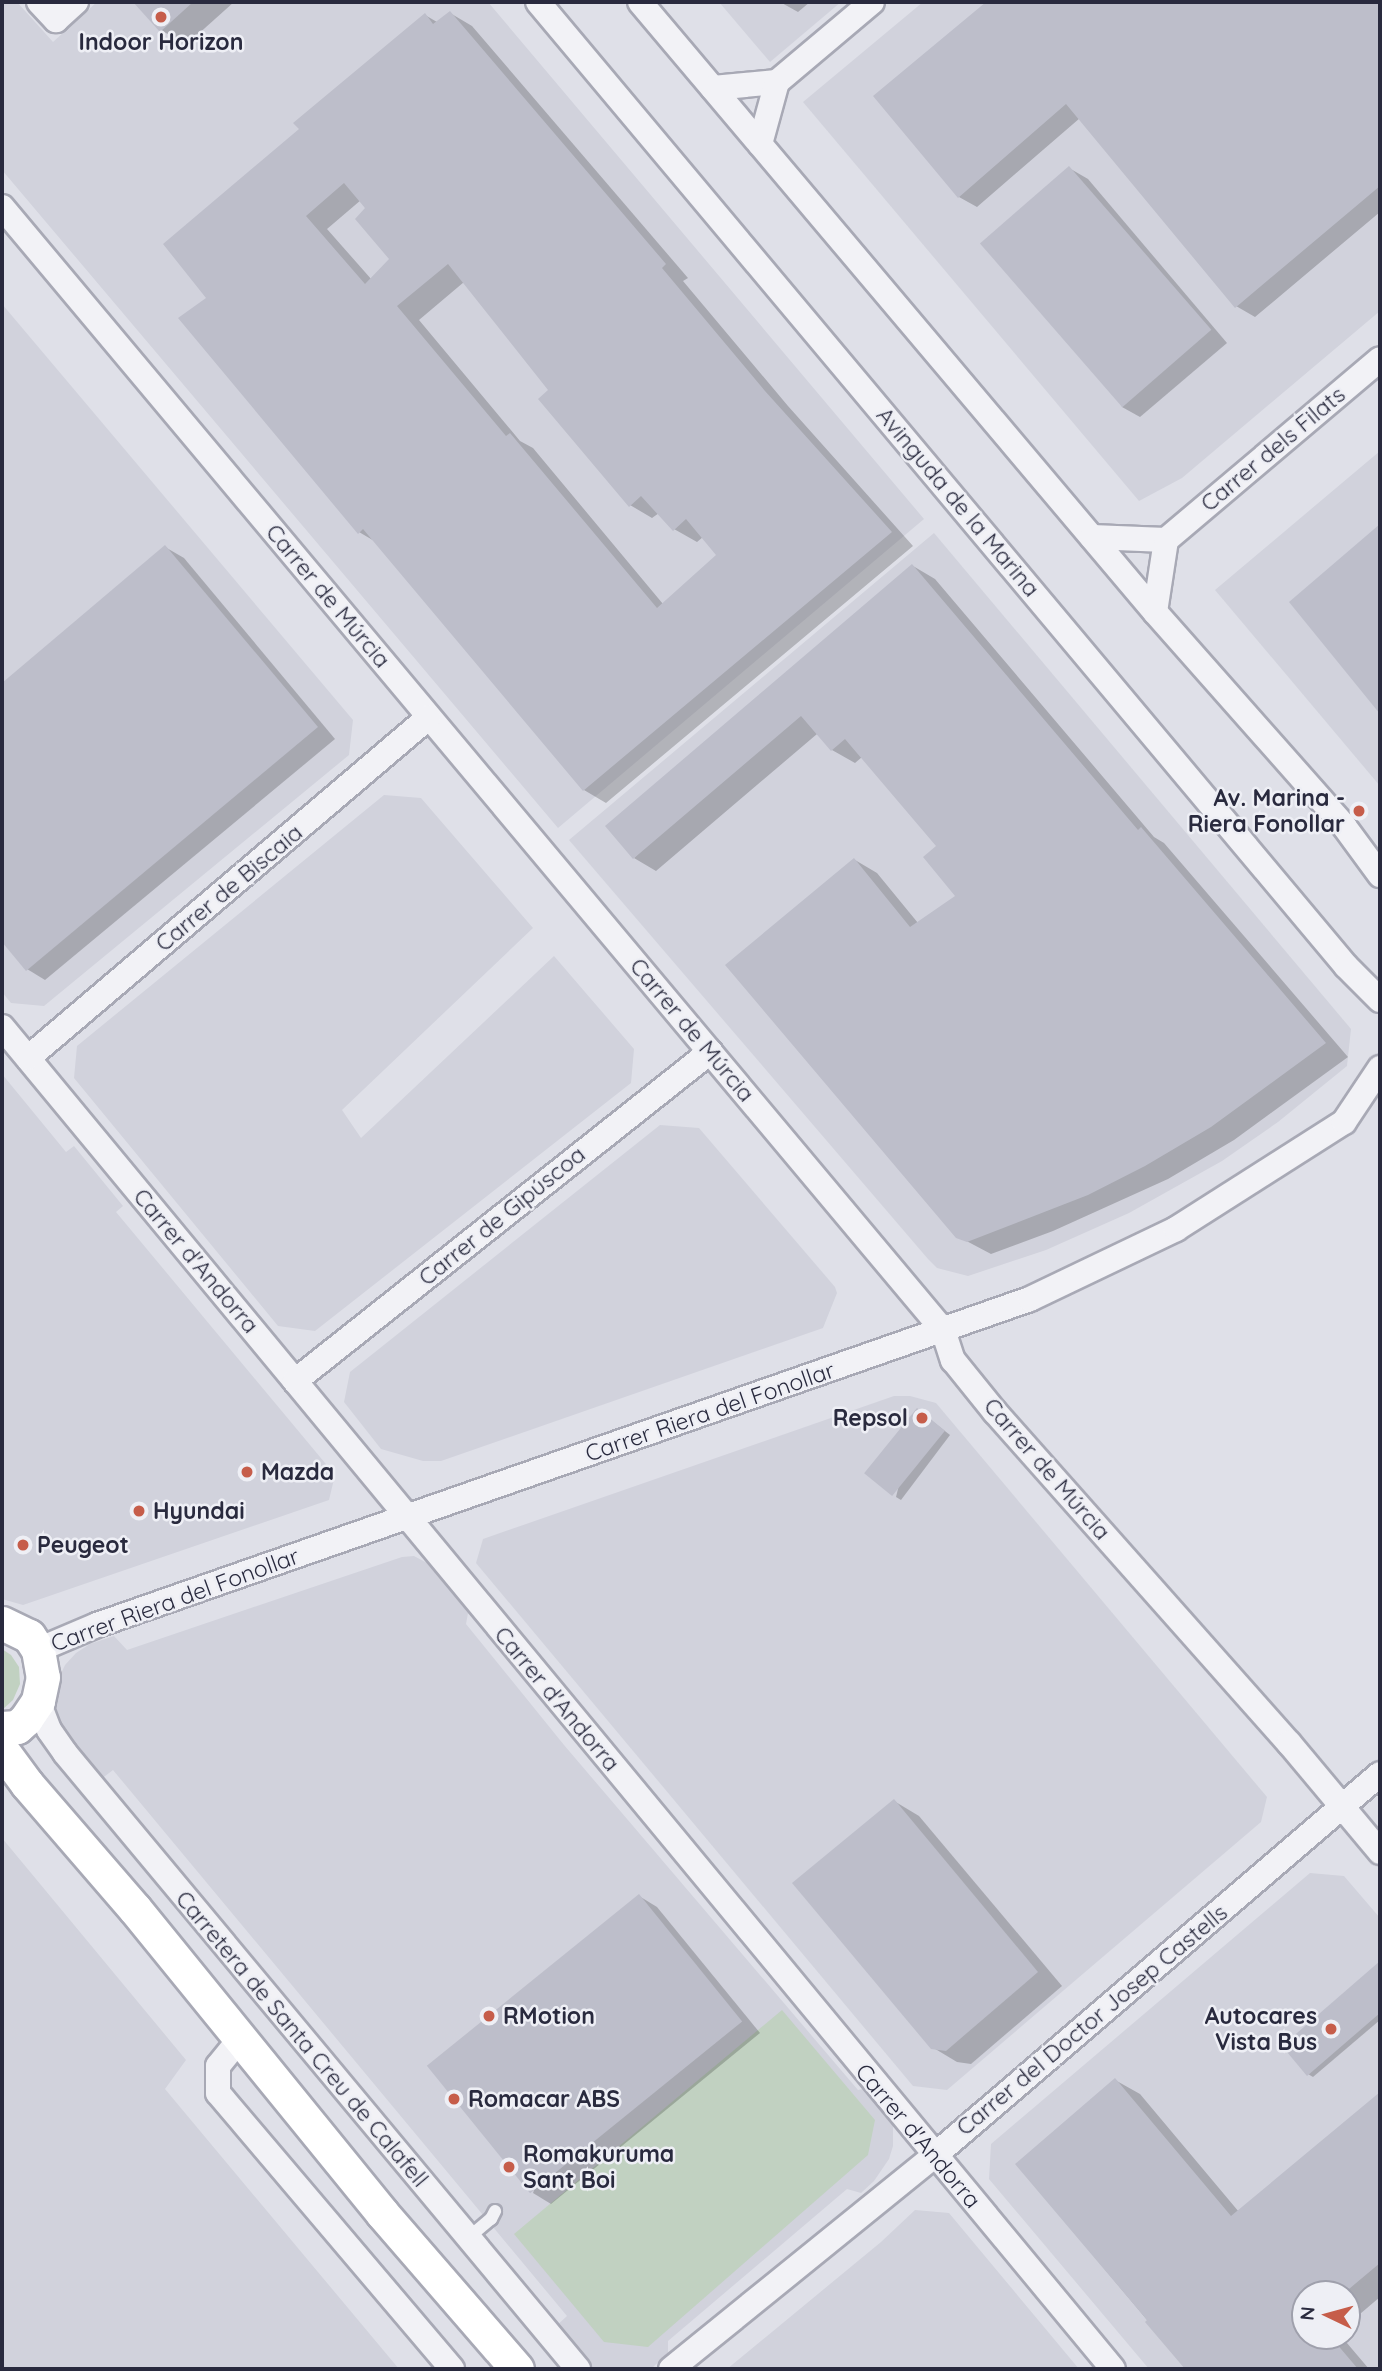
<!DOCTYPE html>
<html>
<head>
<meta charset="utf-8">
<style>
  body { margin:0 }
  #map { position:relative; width:1382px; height:2371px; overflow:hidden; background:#dfe0e8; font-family:Quicksand,sans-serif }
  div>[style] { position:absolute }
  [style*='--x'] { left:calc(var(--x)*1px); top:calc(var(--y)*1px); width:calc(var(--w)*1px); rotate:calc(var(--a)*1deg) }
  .built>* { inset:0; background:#d1d2dc }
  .green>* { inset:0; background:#c1d1c1 }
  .shadow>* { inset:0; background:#0003 }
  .building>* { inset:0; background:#bdbeca; transform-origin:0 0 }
  .roads { filter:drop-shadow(2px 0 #a8a9b5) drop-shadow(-2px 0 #a8a9b5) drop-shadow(0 2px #a8a9b5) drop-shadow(0 -2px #a8a9b5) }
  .lane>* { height:12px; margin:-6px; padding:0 6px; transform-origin:6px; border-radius:6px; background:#f2f2f6 }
  .street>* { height:24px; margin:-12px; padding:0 12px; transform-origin:12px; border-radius:12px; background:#f2f2f6 }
  .secondary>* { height:33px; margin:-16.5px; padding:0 16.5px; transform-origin:16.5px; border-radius:16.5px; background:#fff }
  .dots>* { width:19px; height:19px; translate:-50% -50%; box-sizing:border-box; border:4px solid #eeeff5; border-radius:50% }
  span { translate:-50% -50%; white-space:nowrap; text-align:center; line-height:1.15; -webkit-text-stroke:5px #eeeff5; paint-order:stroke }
  .poi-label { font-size:23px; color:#292a3e; font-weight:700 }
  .right { translate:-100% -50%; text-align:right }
  .left { translate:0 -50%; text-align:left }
  .street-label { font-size:23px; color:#292a3e }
  .frame { position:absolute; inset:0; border:4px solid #292a3e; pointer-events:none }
  .north { position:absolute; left:1291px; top:2280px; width:70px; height:70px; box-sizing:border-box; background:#eeeff5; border:2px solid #9fa0ac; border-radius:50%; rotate:275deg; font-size:19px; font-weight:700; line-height:28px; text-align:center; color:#292a3e }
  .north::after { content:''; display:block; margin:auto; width:24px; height:32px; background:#c65d4a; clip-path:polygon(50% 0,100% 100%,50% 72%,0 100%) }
</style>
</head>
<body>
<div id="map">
  <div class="built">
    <div style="clip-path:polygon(2px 2px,17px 2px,53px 42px,97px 2px,488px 2px,924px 519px,558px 828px,2px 170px)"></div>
    <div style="clip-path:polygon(719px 2px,841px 2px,770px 62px)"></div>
    <div style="clip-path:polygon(923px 2px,1380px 2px,1380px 311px,1182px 478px,1139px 501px,803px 102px)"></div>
    <div style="clip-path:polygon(2px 304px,353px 720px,349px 755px,44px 1006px,11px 1003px,2px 992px)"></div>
    <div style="clip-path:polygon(1380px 451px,1380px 786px,1215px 590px)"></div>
    <div style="clip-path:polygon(934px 533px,1351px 1029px,1347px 1066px,1278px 1122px,1222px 1161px,1129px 1213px,1046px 1250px,968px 1276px,937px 1268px,928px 1259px,569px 840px)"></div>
    <div style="clip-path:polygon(384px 795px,421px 798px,533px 928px,342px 1110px,361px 1138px,554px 956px,634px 1049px,631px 1083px,315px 1331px,278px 1326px,74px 1078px,77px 1046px)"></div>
    <div style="clip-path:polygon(2px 1074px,66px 1152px,74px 1146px,123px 1206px,116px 1212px,335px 1475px,329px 1500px,23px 1605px,2px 1599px)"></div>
    <div style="clip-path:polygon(660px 1125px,699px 1128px,835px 1287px,837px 1293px,823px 1328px,441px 1461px,423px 1461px,381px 1449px,344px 1402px,350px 1372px)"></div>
    <div style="clip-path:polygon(894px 1396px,910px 1396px,936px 1403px,1267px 1797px,1261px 1822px,947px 2090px,913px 2086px,476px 1563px,483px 1539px)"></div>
    <div style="clip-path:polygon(414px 1556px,427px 1563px,468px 1613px,466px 1624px,564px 1745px,858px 2090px,870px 2087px,893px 2117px,893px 2146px,889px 2159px,874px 2181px,861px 2193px,847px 2189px,668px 2341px,668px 2353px,651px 2369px,583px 2369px,553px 2329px,567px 2316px,113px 1770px,96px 1783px,55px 1719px,59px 1678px,65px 1665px,76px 1653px,90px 1644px,114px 1636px,127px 1650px,402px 1557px)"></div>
    <div style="clip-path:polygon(2px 1838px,186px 2060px,165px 2089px,399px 2369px,2px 2369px)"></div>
    <div style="clip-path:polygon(evenodd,1310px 1873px,1344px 1876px,1380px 1918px,1380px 2369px,1149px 2369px,989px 2179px,991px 2144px,1310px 1873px,1305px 2294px,1347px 2294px,1347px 2336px,1305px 2336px,1305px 2294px)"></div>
    <div style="clip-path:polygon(915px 2210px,949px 2213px,1079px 2369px,727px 2369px,881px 2242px)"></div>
  </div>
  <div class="green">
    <div style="clip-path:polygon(2px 1649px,11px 1655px,19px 1667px,20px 1684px,13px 1700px,2px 1710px)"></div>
    <div style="clip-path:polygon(782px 2010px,875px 2120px,868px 2155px,648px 2347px,604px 2342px,514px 2234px)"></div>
  </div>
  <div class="shadow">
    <div style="clip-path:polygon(135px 2px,234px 2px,186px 45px,161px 30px)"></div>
    <div style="clip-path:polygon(780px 2px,810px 2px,798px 12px)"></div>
    <div style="clip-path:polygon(988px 2px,1380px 2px,1380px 212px,1255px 317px,1236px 306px,1080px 118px,977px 207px,959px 197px,875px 96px)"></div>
    <div style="clip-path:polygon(evenodd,450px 13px,472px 26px,688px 278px,683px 281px,788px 406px,913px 546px,606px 803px,584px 790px,376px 542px,359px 532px,209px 298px,301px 129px,425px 15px,437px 22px,450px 13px,361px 200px,392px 259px,372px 280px,327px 229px,361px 200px,450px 13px,464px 282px,551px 391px,630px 505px,652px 518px,659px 513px,674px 529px,697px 542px,703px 537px,719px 555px,663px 604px,533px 448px,520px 441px,419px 320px,464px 282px)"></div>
    <div style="clip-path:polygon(1069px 168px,1088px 179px,1227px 343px,1140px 417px,1122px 407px)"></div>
    <div style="clip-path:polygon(1380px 526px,1380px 711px,1292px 602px)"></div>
    <div style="clip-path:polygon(165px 547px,184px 558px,335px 739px,45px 980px,27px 969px,2px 940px,2px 684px)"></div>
    <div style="clip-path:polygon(913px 566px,935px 579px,1154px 837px,1164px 843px,1348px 1057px,1234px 1140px,1168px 1179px,1053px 1231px,991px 1254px,957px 1236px,855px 860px,877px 873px,918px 923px,958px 896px,938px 846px,862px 757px,855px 763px,832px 750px,817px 734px,656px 871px,634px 858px)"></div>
    <div style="clip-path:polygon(918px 1410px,950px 1435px,901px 1500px,896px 1497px)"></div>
    <div style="clip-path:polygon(894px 1801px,919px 1816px,1062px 1986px,971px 2064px,957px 2062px,932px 2047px)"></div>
    <div style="clip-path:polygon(639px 1896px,657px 1907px,760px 2033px,551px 2204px,533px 2193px)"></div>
    <div style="clip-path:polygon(1377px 1967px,1380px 1969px,1380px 2020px,1313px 2077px,1308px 2074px)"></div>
    <div style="clip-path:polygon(1115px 2080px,1140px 2094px,1239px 2212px,1380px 2094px,1380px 2297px,1347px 2325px,1347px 2294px,1305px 2294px,1305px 2336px,1341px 2336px,1369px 2369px,1188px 2369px,1017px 2164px)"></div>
  </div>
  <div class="building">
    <div style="clip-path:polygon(133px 2px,193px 2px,160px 32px)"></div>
    <div style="clip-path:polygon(986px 2px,1380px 2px,1380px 186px,1235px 308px,1066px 104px,958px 198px,873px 96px)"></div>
    <div style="clip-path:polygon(evenodd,450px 11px,666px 264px,662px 268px,765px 391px,892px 532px,583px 791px,363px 529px,358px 534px,178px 318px,206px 298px,163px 244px,299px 129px,293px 123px,425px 13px,433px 24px,450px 11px,344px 183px,365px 208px,355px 219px,389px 259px,365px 284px,306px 216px,344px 183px,450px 11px,448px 264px,548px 390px,538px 399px,629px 507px,641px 496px,673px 531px,686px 519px,716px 555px,657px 608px,510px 433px,506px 436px,397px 306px,448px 264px)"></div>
    <div style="left:1069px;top:166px;width:217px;height:118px;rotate:49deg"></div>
    <div style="clip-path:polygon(1380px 524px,1380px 714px,1289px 602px)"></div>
    <div style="clip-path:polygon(165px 545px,318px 727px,26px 971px,2px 942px,2px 683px)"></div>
    <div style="clip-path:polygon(912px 564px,1138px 830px,1141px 827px,1326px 1043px,1211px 1127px,1145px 1166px,1088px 1195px,967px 1242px,956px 1238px,725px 965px,854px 858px,910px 927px,955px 896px,923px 857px,936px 846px,845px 739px,831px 751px,801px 716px,633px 859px,605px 826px)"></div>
    <div style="left:917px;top:1408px;width:36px;height:84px;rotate:39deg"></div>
    <div style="clip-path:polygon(894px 1799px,1038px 1972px,946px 2051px,931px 2049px,792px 1883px)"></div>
    <div style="left:639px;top:1894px;width:164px;height:273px;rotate:51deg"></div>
    <div style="clip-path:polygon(1380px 1961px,1380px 2013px,1307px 2076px,1282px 2046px)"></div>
    <div style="clip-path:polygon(1115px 2078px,1231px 2216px,1380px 2092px,1380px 2263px,1343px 2294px,1305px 2294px,1305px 2336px,1330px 2336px,1358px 2369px,1185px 2369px,1145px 2322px,1147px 2320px,1015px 2164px)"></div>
  </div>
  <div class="roads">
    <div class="lane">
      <div style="--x:468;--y:2238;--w:30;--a:-40"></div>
      <div style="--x:491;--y:2219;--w:9;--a:-63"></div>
    </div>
    <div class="street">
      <div style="--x:39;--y:2;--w:25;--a:47"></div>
      <div style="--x:56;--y:20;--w:27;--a:-42"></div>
      <div style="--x:538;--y:2;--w:1258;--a:50.03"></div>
      <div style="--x:1346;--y:966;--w:48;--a:45"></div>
      <div style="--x:640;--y:2;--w:798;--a:49.83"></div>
      <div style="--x:1155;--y:612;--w:286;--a:48.5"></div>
      <div style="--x:1344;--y:826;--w:61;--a:53.7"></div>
      <div style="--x:713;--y:88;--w:64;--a:-5.4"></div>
      <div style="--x:760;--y:144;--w:64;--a:-74.7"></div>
      <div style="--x:777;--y:82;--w:124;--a:-40.1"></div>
      <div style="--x:2;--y:207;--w:1465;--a:50.04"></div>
      <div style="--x:943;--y:1330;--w:32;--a:72"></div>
      <div style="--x:953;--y:1360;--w:67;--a:51.1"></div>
      <div style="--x:995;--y:1412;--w:443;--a:48.4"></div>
      <div style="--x:1289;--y:1743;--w:142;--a:50.1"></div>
      <div style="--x:1092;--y:537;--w:74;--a:2.3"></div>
      <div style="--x:1155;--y:612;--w:73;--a:-81.3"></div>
      <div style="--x:1166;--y:540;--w:280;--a:-40.2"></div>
      <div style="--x:2;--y:1027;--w:1742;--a:50.38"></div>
      <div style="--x:28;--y:1058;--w:526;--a:-40.38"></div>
      <div style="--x:295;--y:1381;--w:530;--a:-38.41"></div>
      <div style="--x:38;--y:1650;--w:64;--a:-23"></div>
      <div style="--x:97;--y:1625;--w:988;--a:-19.26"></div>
      <div style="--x:1030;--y:1299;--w:162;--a:-25.6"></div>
      <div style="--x:1176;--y:1229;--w:199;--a:-32.5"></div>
      <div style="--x:1344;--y:1122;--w:65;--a:-56.3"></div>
      <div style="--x:38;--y:1701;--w:31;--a:69"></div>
      <div style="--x:49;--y:1730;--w:28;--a:55"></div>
      <div style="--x:65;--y:1753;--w:802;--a:50.21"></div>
      <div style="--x:239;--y:2040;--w:33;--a:129"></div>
      <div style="--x:218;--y:2066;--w:27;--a:90"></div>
      <div style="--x:218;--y:2093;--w:362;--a:49.7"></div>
      <div style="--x:671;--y:2369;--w:338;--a:-39"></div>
      <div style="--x:934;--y:2156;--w:587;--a:-40.58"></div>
    </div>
    <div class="secondary">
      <div style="--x:2;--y:1623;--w:30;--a:26"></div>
      <div style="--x:29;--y:1636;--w:17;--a:57"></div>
      <div style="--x:38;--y:1650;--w:27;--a:80"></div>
      <div style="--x:43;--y:1677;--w:25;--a:102"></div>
      <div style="--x:38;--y:1701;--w:22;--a:124"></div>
      <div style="--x:26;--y:1719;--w:12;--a:138"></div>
      <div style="--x:17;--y:1727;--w:15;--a:176"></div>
      <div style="--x:2;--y:1750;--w:42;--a:53.7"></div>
      <div style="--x:27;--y:1784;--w:165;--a:49.2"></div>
      <div style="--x:135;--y:1909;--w:392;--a:50.9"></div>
      <div style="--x:382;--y:2213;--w:206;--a:49.1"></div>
    </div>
  </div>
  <div class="dots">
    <div style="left:161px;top:17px;background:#c65d4a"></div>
    <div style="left:1359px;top:811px;background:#c65d4a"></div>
    <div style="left:922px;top:1418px;background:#c65d4a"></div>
    <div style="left:247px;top:1472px;background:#c65d4a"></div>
    <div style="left:139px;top:1511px;background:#c65d4a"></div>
    <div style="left:23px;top:1545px;background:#c65d4a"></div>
    <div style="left:489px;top:2016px;background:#c65d4a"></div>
    <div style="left:1331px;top:2029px;background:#c65d4a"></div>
    <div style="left:454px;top:2099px;background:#c65d4a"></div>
    <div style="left:509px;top:2167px;background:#c65d4a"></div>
  </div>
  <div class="poi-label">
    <span style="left:161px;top:42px">Indoor Horizon</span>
    <span class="right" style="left:1345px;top:811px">Av. Marina -<br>Riera Fonollar</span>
    <span class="right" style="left:908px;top:1418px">Repsol</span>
    <span class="left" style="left:261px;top:1472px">Mazda</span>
    <span class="left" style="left:153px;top:1511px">Hyundai</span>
    <span class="left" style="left:37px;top:1545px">Peugeot</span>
    <span class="left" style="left:503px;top:2016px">RMotion</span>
    <span class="right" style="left:1317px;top:2029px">Autocares<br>Vista Bus</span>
    <span class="left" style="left:468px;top:2099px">Romacar ABS</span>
    <span class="left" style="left:523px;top:2167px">Romakuruma<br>Sant Boi</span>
  </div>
  <div class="street-label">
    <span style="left:1273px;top:449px;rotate:-40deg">Carrer dels Filats</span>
    <span style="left:958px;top:502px;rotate:50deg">Avinguda de la Marina</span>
    <span style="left:328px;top:596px;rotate:50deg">Carrer de Múrcia</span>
    <span style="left:229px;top:888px;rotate:-40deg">Carrer de Biscaia</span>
    <span style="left:692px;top:1030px;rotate:50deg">Carrer de Múrcia</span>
    <span style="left:502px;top:1216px;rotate:-39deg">Carrer de Gipúscoa</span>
    <span style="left:196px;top:1261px;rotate:50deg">Carrer d'Andorra</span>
    <span style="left:710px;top:1412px;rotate:-19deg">Carrer Riera del Fonollar</span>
    <span style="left:1047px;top:1469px;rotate:49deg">Carrer de Múrcia</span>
    <span style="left:175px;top:1600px;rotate:-20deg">Carrer Riera del Fonollar</span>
    <span style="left:557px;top:1699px;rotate:50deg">Carrer d'Andorra</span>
    <span style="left:1092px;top:2020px;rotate:-40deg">Carrer del Doctor Josep Castells</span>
    <span style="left:302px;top:2039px;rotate:50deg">Carretera de Santa Creu de Calafell</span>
    <span style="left:918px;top:2136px;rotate:50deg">Carrer d'Andorra</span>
  </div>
  <div class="frame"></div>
  <div class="north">N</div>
</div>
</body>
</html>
